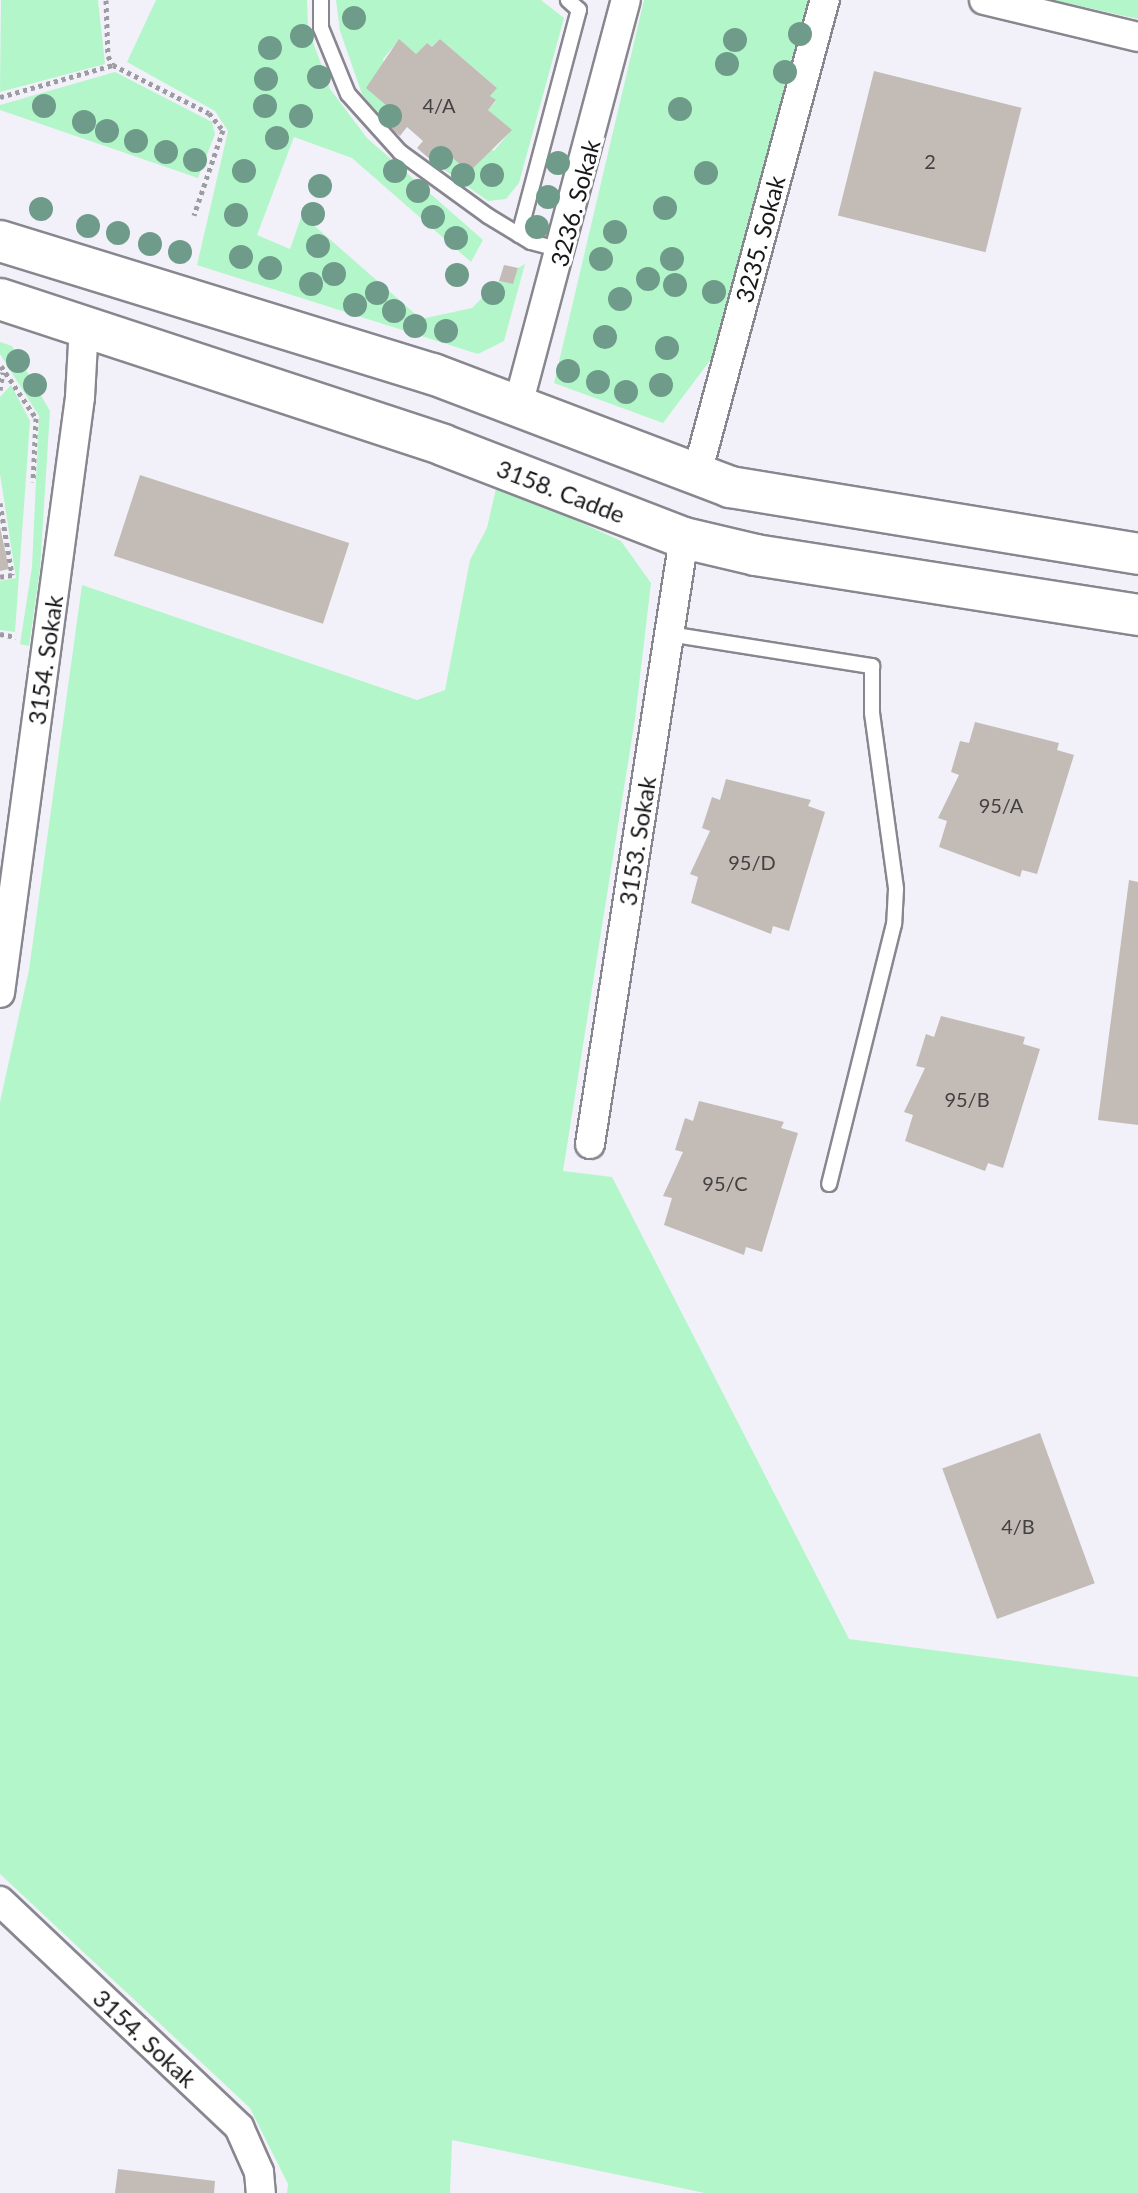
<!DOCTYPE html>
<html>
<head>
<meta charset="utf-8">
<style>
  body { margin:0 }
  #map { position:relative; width:1138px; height:2193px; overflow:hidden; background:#f2f1fa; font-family:Lato,sans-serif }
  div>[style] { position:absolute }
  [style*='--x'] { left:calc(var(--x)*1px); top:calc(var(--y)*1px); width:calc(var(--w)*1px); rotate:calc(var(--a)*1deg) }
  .green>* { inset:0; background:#b3f6c9 }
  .building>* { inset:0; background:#c3bbb6; transform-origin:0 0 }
  .path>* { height:5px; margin-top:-2.5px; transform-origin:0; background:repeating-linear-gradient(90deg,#9d9ca3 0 4px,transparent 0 8px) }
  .roads { filter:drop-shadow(2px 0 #88878f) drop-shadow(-2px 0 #88878f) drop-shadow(0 2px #88878f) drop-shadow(0 -2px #88878f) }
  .lane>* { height:14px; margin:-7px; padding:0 7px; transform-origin:7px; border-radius:7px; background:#fff }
  .street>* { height:28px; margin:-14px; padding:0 14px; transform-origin:14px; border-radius:14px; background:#fff }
  .secondary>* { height:40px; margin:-20px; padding:0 20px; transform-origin:20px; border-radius:20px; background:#fff }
  .trees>* { width:24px; height:24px; margin:-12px; border-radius:50%; background:#6f9c8a }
  span { translate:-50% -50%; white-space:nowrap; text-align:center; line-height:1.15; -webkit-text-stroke:6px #fff; paint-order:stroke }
  .number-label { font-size:20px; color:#434142 }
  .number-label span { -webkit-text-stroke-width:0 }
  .street-label { font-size:24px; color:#18181b }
</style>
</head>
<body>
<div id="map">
  <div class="green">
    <div style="clip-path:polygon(1px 0,98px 0,105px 64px,0 92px)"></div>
    <div style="clip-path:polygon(156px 0,307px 0,308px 28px,330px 89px,367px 138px,483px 240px,471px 262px,352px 158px,294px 137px,257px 235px,290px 249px,302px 215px,421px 319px,472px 308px,499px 281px,513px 284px,518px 268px,525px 264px,504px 341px,478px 354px,197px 265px,228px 131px,215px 111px,127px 62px)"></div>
    <div style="clip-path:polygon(336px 0,541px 0,564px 18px,519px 183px,506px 199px,488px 201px,432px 161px,442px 149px,469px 172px,489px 148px,494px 151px,511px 130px,488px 110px,496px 101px,490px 96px,496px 87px,440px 39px,432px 47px,427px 43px,416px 54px,399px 40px,383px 59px,394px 112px,385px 123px,362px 94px,340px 31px)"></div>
    <div style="clip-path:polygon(644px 0,814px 0,721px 346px,663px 423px,554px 383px)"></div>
    <div style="clip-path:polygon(1053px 0,1138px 0,1138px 19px)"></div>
    <div style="clip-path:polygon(115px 72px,212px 122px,215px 134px,198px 178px,0 110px,0 105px)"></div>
    <div style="clip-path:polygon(0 342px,12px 346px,50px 411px,40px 569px,29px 646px,20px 644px,32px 567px,39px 416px,0 354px)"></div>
    <div style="clip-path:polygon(11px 385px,30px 421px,15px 632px,0 630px,0 581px,16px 578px,0 474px,0 397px)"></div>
    <div style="clip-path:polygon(497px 484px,621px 541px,651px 583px,635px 719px,563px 1171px,612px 1177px,849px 1639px,1138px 1677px,1138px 2193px,705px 2193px,452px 2140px,450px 2193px,287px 2193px,288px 2184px,250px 2108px,0 1874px,0 1102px,29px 970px,82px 585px,417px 700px,445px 690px,470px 560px,487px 528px)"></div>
  </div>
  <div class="building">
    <div style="clip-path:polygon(399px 39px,416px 54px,427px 43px,432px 47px,440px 39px,497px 88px,490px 96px,496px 100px,488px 110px,512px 130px,469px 172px,442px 149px,432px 161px,417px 148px,423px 141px,407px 127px,400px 136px,385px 123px,394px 112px,366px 88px)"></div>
    <div style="left:874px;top:71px;width:152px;height:149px;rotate:14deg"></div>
    <div style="clip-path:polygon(504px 265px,518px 268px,513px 284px,499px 281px)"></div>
    <div style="left:140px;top:475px;width:220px;height:85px;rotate:18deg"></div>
    <div style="clip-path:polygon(0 527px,9px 569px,0 571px)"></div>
    <div style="clip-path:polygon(975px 722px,1059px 743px,1057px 750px,1074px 755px,1037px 874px,1022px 870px,1020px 877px,939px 847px,947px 821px,938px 818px,959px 775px,951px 772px,960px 741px,969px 743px)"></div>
    <div style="clip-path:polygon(726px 779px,811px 800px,808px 806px,825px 812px,789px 931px,773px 926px,771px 934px,691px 903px,698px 877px,690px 874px,710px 831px,702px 828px,712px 797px,720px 800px)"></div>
    <div style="clip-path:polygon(1129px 880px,1138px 882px,1138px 1125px,1098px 1120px)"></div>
    <div style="clip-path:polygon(941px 1016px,1025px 1037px,1023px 1044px,1040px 1049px,1003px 1168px,988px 1163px,985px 1171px,905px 1141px,913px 1115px,904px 1112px,925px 1068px,916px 1066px,926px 1034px,934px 1037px)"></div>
    <div style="clip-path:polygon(699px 1101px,784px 1122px,781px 1128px,798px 1133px,762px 1252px,746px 1247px,744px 1255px,664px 1225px,672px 1198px,663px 1196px,683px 1152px,675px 1150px,685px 1118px,693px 1121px)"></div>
    <div style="left:1040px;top:1433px;width:160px;height:104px;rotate:70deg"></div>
    <div style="clip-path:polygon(118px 2169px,215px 2181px,214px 2193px,115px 2193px)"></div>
  </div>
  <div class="path">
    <div style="--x:106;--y:0;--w:56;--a:88"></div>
    <div style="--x:108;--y:56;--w:10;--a:61"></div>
    <div style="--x:0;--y:97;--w:117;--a:-15.8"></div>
    <div style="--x:113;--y:65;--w:107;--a:26.6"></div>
    <div style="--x:209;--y:113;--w:22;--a:51"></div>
    <div style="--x:223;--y:130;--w:90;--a:108.8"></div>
    <div style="--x:1;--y:366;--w:63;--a:56.1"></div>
    <div style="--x:36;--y:418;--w:64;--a:92.7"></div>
    <div style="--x:0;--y:390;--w:18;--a:-81"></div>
    <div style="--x:0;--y:503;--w:73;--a:80.5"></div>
    <div style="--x:12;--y:575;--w:12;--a:171"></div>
    <div style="--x:0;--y:634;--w:16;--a:11"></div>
  </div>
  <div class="roads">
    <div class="lane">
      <div style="--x:321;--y:0;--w:28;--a:90"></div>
      <div style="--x:321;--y:28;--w:71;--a:67.8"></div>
      <div style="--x:348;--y:94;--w:78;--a:48.1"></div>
      <div style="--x:400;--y:152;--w:109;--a:36"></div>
      <div style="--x:488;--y:216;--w:50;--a:31.2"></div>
      <div style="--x:531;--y:242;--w:31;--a:15"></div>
      <div style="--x:519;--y:235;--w:233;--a:-75.1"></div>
      <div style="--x:579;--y:10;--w:15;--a:-138"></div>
      <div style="--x:669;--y:634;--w:206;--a:9"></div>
      <div style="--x:872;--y:666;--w:47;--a:90"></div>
      <div style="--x:872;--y:713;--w:178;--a:82.2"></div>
      <div style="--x:896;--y:889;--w:35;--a:93"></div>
      <div style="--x:894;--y:924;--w:268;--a:104"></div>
    </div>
    <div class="street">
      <div style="--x:984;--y:0;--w:158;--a:13.5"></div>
      <div style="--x:518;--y:405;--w:419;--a:-75.1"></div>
      <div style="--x:696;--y:477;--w:494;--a:-74.9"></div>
      <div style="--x:0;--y:993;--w:601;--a:-82.35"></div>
      <div style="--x:80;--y:397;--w:71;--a:-86.8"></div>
      <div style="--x:590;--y:1144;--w:613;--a:-81.18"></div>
      <div style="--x:0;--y:1901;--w:329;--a:43.4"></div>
      <div style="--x:239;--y:2127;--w:49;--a:66"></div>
      <div style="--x:259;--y:2172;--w:21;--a:85"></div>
    </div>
    <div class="secondary">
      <div style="--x:0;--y:241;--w:453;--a:17.1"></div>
      <div style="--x:433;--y:374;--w:318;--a:20.8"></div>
      <div style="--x:730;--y:487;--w:413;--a:9.3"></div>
      <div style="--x:0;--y:299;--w:466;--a:18.2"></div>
      <div style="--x:443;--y:445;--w:258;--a:21.1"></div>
      <div style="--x:684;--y:538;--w:74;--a:13.3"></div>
      <div style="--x:756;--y:555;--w:387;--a:8.9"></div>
    </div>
  </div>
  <div class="trees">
    <div style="left:354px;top:18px"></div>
    <div style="left:800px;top:34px"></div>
    <div style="left:302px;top:36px"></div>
    <div style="left:735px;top:40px"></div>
    <div style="left:270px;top:48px"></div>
    <div style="left:727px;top:64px"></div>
    <div style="left:785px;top:72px"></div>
    <div style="left:319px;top:77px"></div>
    <div style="left:266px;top:79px"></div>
    <div style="left:44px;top:106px"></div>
    <div style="left:265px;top:106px"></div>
    <div style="left:680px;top:109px"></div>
    <div style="left:301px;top:116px"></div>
    <div style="left:390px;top:116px"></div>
    <div style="left:84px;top:122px"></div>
    <div style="left:107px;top:131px"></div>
    <div style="left:277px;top:138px"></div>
    <div style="left:136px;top:141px"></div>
    <div style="left:166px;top:152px"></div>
    <div style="left:441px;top:158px"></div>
    <div style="left:195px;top:160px"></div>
    <div style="left:558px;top:163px"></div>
    <div style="left:244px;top:171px"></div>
    <div style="left:395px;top:171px"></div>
    <div style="left:706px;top:173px"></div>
    <div style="left:463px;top:175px"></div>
    <div style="left:492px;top:175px"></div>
    <div style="left:320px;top:186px"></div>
    <div style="left:418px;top:191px"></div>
    <div style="left:548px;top:197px"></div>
    <div style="left:665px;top:208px"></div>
    <div style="left:41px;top:209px"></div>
    <div style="left:313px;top:214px"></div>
    <div style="left:236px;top:215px"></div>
    <div style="left:433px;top:217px"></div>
    <div style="left:88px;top:226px"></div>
    <div style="left:537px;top:227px"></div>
    <div style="left:615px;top:232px"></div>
    <div style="left:118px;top:233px"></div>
    <div style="left:456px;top:238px"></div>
    <div style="left:150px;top:244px"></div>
    <div style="left:318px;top:246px"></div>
    <div style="left:180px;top:252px"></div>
    <div style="left:241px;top:257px"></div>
    <div style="left:601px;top:259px"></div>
    <div style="left:672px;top:259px"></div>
    <div style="left:270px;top:268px"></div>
    <div style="left:334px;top:274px"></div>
    <div style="left:457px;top:275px"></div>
    <div style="left:648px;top:279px"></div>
    <div style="left:311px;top:284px"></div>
    <div style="left:675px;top:285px"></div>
    <div style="left:714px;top:292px"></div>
    <div style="left:377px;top:293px"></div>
    <div style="left:493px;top:293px"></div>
    <div style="left:620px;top:299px"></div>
    <div style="left:355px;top:305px"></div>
    <div style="left:394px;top:311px"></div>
    <div style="left:415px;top:326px"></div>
    <div style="left:446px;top:331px"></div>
    <div style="left:605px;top:337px"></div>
    <div style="left:667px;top:348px"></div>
    <div style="left:18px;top:361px"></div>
    <div style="left:568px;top:371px"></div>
    <div style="left:598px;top:382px"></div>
    <div style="left:35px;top:385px"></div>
    <div style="left:661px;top:385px"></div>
    <div style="left:626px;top:392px"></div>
  </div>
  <div class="number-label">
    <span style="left:439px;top:105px">4/A</span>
    <span style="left:930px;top:161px">2</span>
    <span style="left:1001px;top:805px">95/A</span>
    <span style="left:752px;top:862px">95/D</span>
    <span style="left:967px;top:1099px">95/B</span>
    <span style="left:725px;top:1183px">95/C</span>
    <span style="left:1018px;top:1526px">4/B</span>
  </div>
  <div class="street-label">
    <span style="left:575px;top:203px;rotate:-75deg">3236. Sokak</span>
    <span style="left:760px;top:239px;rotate:-75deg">3235. Sokak</span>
    <span style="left:561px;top:491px;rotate:21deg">3158. Cadde</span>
    <span style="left:45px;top:660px;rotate:-82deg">3154. Sokak</span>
    <span style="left:637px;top:841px;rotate:-81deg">3153. Sokak</span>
    <span style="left:145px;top:2038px;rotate:43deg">3154. Sokak</span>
  </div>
</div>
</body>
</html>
